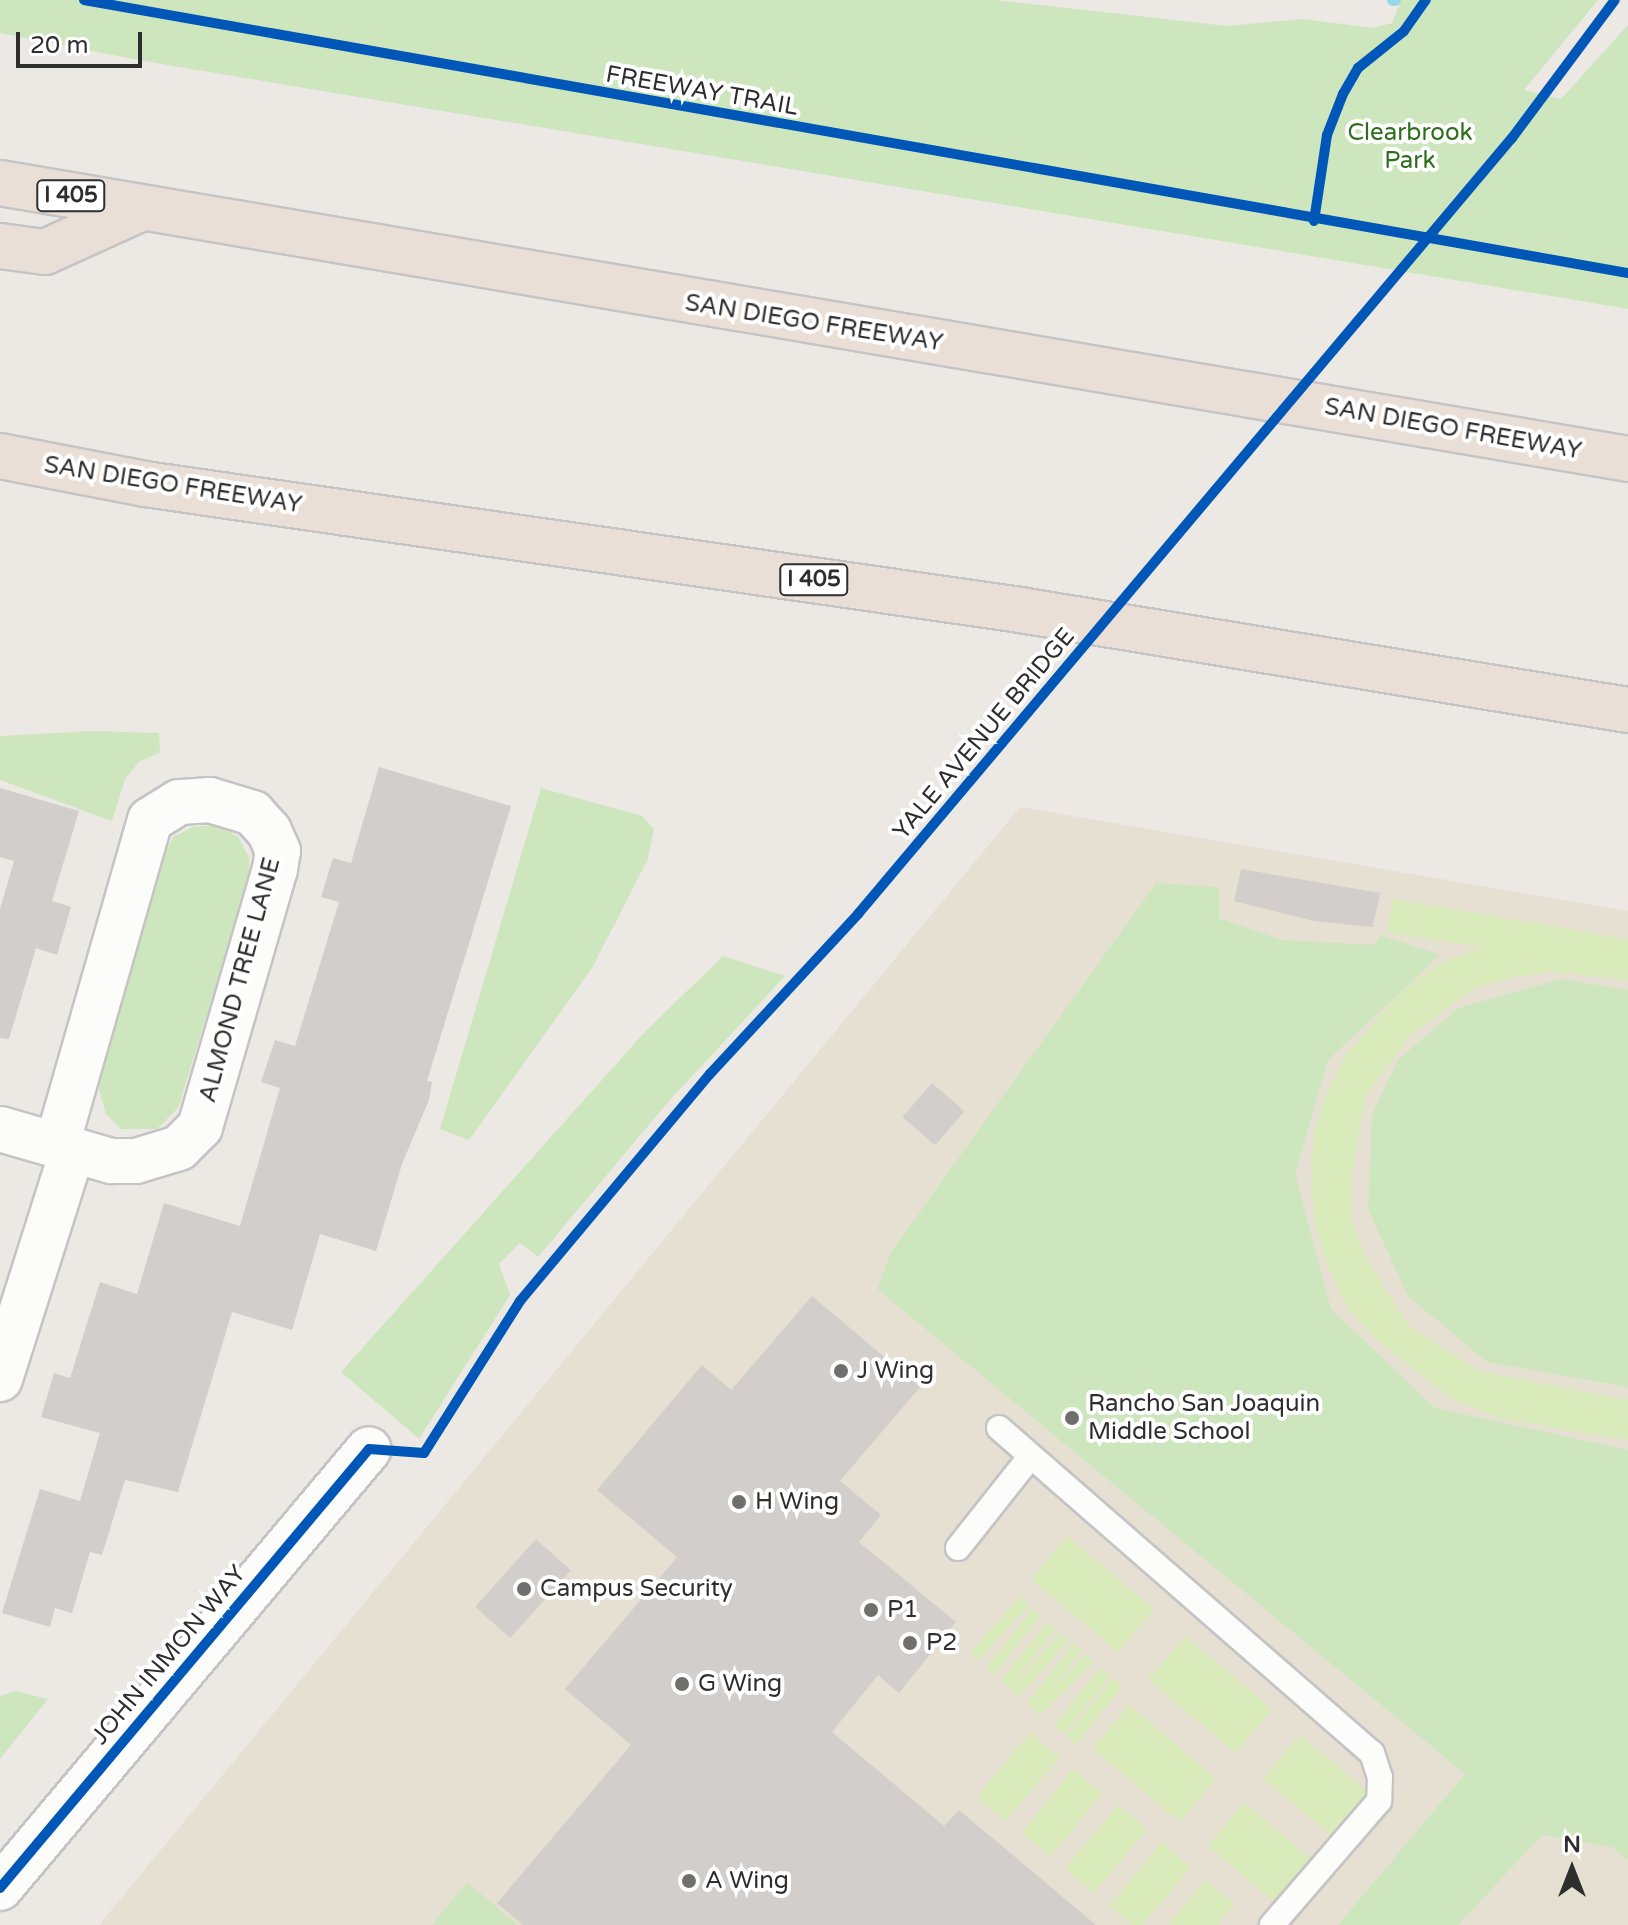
<!DOCTYPE html>
<html>
<head>
<meta charset="utf-8">
<style>
  body { margin:0 }
  #map { position:relative; width:1628px; height:1925px; overflow:hidden; background:#ece8e4; font-family:"Varela Round",sans-serif }
  div>[style] { position:absolute }
  [style*='--x'] { left:calc(var(--x)*1px); top:calc(var(--y)*1px); width:calc(var(--w)*1px); rotate:calc(var(--a)*1deg) }
  .education>* { inset:0; background:#e6e0d3 }
  .green>* { inset:0; background:#cee6be }
  .pitch>* { inset:0; background:#d9eabb; transform-origin:0 0 }
  .stream>* { height:12px; margin:-6px; padding:0 6px; transform-origin:6px; border-radius:6px; background:#99d6ec }
  .building>* { inset:0; background:#d1cecb; transform-origin:0 0 }
  .roads { filter:drop-shadow(2px 0 #c5c4c5) drop-shadow(-2px 0 #c5c4c5) drop-shadow(0 2px #c5c4c5) drop-shadow(0 -2px #c5c4c5) }
  .lane>* { height:24px; margin:-12px; padding:0 12px; transform-origin:12px; border-radius:12px; background:#fcfcfb }
  .street>* { height:44px; margin:-22px; padding:0 22px; transform-origin:22px; border-radius:22px; background:#fcfcfb }
  .highway>* { height:44px; margin:-22px; padding:0 22px; transform-origin:22px; border-radius:22px; background:#eadfd6 }
  .cycleway>* { height:10px; margin:-5px; padding:0 5px; transform-origin:5px; border-radius:5px; background:#0057b8 }
  .dots>* { width:22px; height:22px; translate:-50% -50%; box-sizing:border-box; border:4px solid #fff; border-radius:50% }
  span { translate:-50% -50%; white-space:nowrap; text-align:center; line-height:1.15; -webkit-text-stroke:8px #fff; paint-order:stroke }
  .shield-label span { padding:2px 6px; background:#fff; border:2px solid; border-radius:6px; -webkit-text-stroke-width:0 }
  .shield-label { font-size:22px; color:#2e2e2e; font-weight:700 }
  .street-label { font-size:24px; color:#2e2e2e }
  .park-label { font-size:24px; color:#2c6e1b }
  .poi-label { font-size:24px; color:#2e2e2e }
  .left { translate:0 -50%; text-align:left }
  .north { position:absolute; left:1532px; top:1829px; width:80px; height:80px; -webkit-text-stroke:6px #fff; paint-order:stroke; rotate:0deg; font-size:22px; font-weight:700; line-height:32px; text-align:center; color:#2e2e2e }
  .north::after { content:''; display:block; margin:auto; width:28px; height:36px; background:#2e2e2e; clip-path:polygon(50% 0,100% 100%,50% 72%,0 100%) }
  .scale { position:absolute; left:16px; top:32px; width:126px; height:36px; box-sizing:border-box; border:4px solid #2e2e2e; border-top:0; padding-left:10px; font-size:24px; line-height:28px; white-space:nowrap; color:#2e2e2e; -webkit-text-stroke:6px #fff; paint-order:stroke }
</style>
</head>
<body>
<div id="map">
  <div class="education">
    <div style="clip-path:polygon(1020px 807px,1628px 911px,1628px 1925px,99px 1925px)"></div>
  </div>
  <div class="green">
    <div style="clip-path:polygon(0 0,995px 0,1227px 26px,1303px 19px,1373px 28px,1392px 23px,1401px 0,1598px 0,1524px 90px,1561px 99px,1628px 25px,1628px 309px,138px 60px,0 33px)"></div>
    <div style="clip-path:polygon(92px 731px,159px 733px,160px 752px,139px 762px,125px 779px,112px 821px,0 780px,0 736px)"></div>
    <div style="clip-path:polygon(541px 788px,642px 816px,654px 829px,648px 859px,592px 968px,469px 1140px,440px 1129px)"></div>
    <div style="clip-path:polygon(218px 825px,238px 837px,249px 857px,250px 876px,178px 1108px,157px 1129px,121px 1129px,106px 1114px,96px 1080px,158px 868px,173px 837px,193px 827px)"></div>
    <div style="clip-path:polygon(1156px 883px,1219px 887px,1219px 918px,1282px 940px,1374px 945px,1381px 935px,1440px 955px,1328px 1060px,1295px 1174px,1331px 1309px,1435px 1408px,1628px 1450px,1628px 1860px,1612px 1847px,1542px 1835px,1458px 1925px,1338px 1925px,1465px 1774px,877px 1289px,891px 1252px)"></div>
    <div style="clip-path:polygon(723px 956px,785px 976px,669px 1101px,538px 1257px,520px 1243px,499px 1264px,510px 1295px,419px 1439px,341px 1372px,643px 1034px)"></div>
    <div style="clip-path:polygon(1562px 979px,1628px 990px,1628px 1387px,1487px 1362px,1408px 1296px,1368px 1209px,1372px 1114px,1398px 1060px,1458px 1008px)"></div>
    <div style="clip-path:polygon(15px 1691px,48px 1699px,0 1759px,0 1696px)"></div>
    <div style="clip-path:polygon(467px 1882px,518px 1925px,432px 1925px)"></div>
  </div>
  <div class="pitch">
    <div style="clip-path:polygon(1393px 899px,1628px 939px,1628px 980px,1550px 971px,1511px 978px,1473px 989px,1411px 1035px,1366px 1096px,1351px 1179px,1352px 1220px,1366px 1259px,1410px 1327px,1479px 1371px,1628px 1400px,1628px 1440px,1498px 1418px,1453px 1399px,1379px 1342px,1348px 1309px,1328px 1267px,1315px 1225px,1311px 1178px,1314px 1133px,1326px 1095px,1347px 1053px,1403px 990px,1443px 962px,1483px 947px,1387px 933px)"></div>
    <div style="left:1067px;top:1536px;width:114px;height:56px;rotate:40deg"></div>
    <div style="left:1020px;top:1597px;width:12px;height:75px;rotate:42deg"></div>
    <div style="left:1032px;top:1609px;width:11px;height:75px;rotate:38deg"></div>
    <div style="left:1047px;top:1622px;width:11px;height:75px;rotate:38deg"></div>
    <div style="left:1060px;top:1633px;width:12px;height:75px;rotate:42deg"></div>
    <div style="left:1185px;top:1636px;width:114px;height:57px;rotate:40deg"></div>
    <div style="left:1073px;top:1644px;width:11px;height:75px;rotate:38deg"></div>
    <div style="left:1086px;top:1654px;width:11px;height:76px;rotate:45deg"></div>
    <div style="left:1101px;top:1667px;width:13px;height:75px;rotate:39deg"></div>
    <div style="left:1113px;top:1678px;width:13px;height:75px;rotate:39deg"></div>
    <div style="left:1129px;top:1705px;width:114px;height:57px;rotate:40deg"></div>
    <div style="left:1030px;top:1733px;width:38px;height:83px;rotate:40deg"></div>
    <div style="left:1300px;top:1735px;width:114px;height:57px;rotate:40deg"></div>
    <div style="left:1073px;top:1769px;width:38px;height:82px;rotate:39deg"></div>
    <div style="left:1244px;top:1803px;width:114px;height:56px;rotate:40deg"></div>
    <div style="left:1118px;top:1805px;width:38px;height:83px;rotate:40deg"></div>
    <div style="clip-path:polygon(1162px 1842px,1191px 1867px,1143px 1925px,1132px 1925px,1109px 1906px)"></div>
    <div style="clip-path:polygon(1205px 1880px,1235px 1904px,1217px 1925px,1168px 1925px)"></div>
  </div>
  <div class="stream">
    <div style="--x:1393;--y:0;--w:2;--a:0"></div>
  </div>
  <div class="building">
    <div style="clip-path:polygon(379px 767px,511px 806px,427px 1081px,432px 1082px,429px 1100px,402px 1164px,376px 1251px,320px 1234px,292px 1330px,232px 1312px,178px 1492px,125px 1480px,102px 1555px,90px 1552px,72px 1613px,55px 1608px,50px 1627px,2px 1613px,40px 1489px,80px 1501px,100px 1433px,41px 1417px,54px 1373px,70px 1378px,100px 1282px,137px 1294px,164px 1203px,240px 1226px,280px 1088px,261px 1082px,275px 1040px,295px 1046px,339px 902px,321px 897px,333px 858px,351px 863px)"></div>
    <div style="clip-path:polygon(0 788px,79px 811px,52px 901px,71px 907px,57px 955px,36px 948px,9px 1039px,0 1038px,0 909px,14px 861px,0 857px)"></div>
    <div style="clip-path:polygon(1241px 869px,1380px 893px,1373px 927px,1314px 921px,1234px 901px)"></div>
    <div style="left:932px;top:1083px;width:43px;height:45px;rotate:41deg"></div>
    <div style="clip-path:polygon(812px 1296px,920px 1387px,840px 1481px,881px 1515px,859px 1542px,956px 1622px,899px 1693px,878px 1675px,832px 1732px,944px 1826px,959px 1810px,1096px 1925px,523px 1925px,497px 1903px,631px 1745px,565px 1689px,677px 1557px,597px 1490px,702px 1365px,731px 1390px)"></div>
    <div style="left:536px;top:1539px;width:47px;height:91px;rotate:42deg"></div>
  </div>
  <div class="roads">
    <div class="lane">
      <div style="--x:999;--y:1428;--w:495;--a:41.1"></div>
      <div style="--x:1372;--y:1753;--w:25;--a:72"></div>
      <div style="--x:1380;--y:1777;--w:24;--a:92"></div>
      <div style="--x:1379;--y:1801;--w:164;--a:130.8"></div>
      <div style="--x:958;--y:1548;--w:117;--a:-51.6"></div>
    </div>
    <div class="street">
      <div style="--x:0;--y:1129;--w:116;--a:16.1"></div>
      <div style="--x:111;--y:1161;--w:25;--a:0"></div>
      <div style="--x:136;--y:1161;--w:45;--a:-16.8"></div>
      <div style="--x:179;--y:1148;--w:30;--a:-45"></div>
      <div style="--x:200;--y:1127;--w:269;--a:-73.8"></div>
      <div style="--x:275;--y:869;--w:18;--a:-81"></div>
      <div style="--x:278;--y:851;--w:22;--a:-114"></div>
      <div style="--x:269;--y:831;--w:24;--a:-132"></div>
      <div style="--x:253;--y:813;--w:45;--a:-163.2"></div>
      <div style="--x:210;--y:800;--w:31;--a:176"></div>
      <div style="--x:179;--y:802;--w:34;--a:148"></div>
      <div style="--x:150;--y:820;--w:337;--a:106"></div>
      <div style="--x:0;--y:1379;--w:241;--a:-72.4"></div>
      <div style="--x:0;--y:1888;--w:573;--a:-49.95"></div>
    </div>
    <div class="highway">
      <div style="--x:0;--y:183;--w:1651;--a:9.62"></div>
      <div style="--x:0;--y:246;--w:45;--a:7.6"></div>
      <div style="--x:45;--y:252;--w:107;--a:-24.4"></div>
      <div style="--x:0;--y:456;--w:148;--a:10.9"></div>
      <div style="--x:145;--y:484;--w:884;--a:8.19"></div>
      <div style="--x:1020;--y:610;--w:616;--a:9.34"></div>
    </div>
  </div>
  <div class="cycleway">
    <div style="--x:84;--y:0;--w:1568;--a:10.03"></div>
    <div style="--x:1314;--y:221;--w:87;--a:-81.4"></div>
    <div style="--x:1327;--y:135;--w:44;--a:-68.7"></div>
    <div style="--x:1343;--y:94;--w:30;--a:-60"></div>
    <div style="--x:1358;--y:68;--w:59;--a:-38.8"></div>
    <div style="--x:1404;--y:31;--w:38;--a:-55"></div>
    <div style="--x:0;--y:1888;--w:573;--a:-49.95"></div>
    <div style="--x:369;--y:1449;--w:55;--a:4.2"></div>
    <div style="--x:424;--y:1453;--w:180;--a:-57.7"></div>
    <div style="--x:520;--y:1301;--w:296;--a:-50.1"></div>
    <div style="--x:710;--y:1074;--w:218;--a:-47.2"></div>
    <div style="--x:858;--y:914;--w:1015;--a:-49.88"></div>
    <div style="--x:1512;--y:138;--w:172;--a:-53.3"></div>
  </div>
  <div class="dots">
    <div style="left:841px;top:1371px;background:#706f6e"></div>
    <div style="left:1072px;top:1418px;background:#706f6e"></div>
    <div style="left:739px;top:1502px;background:#706f6e"></div>
    <div style="left:524px;top:1589px;background:#706f6e"></div>
    <div style="left:871px;top:1610px;background:#706f6e"></div>
    <div style="left:910px;top:1643px;background:#706f6e"></div>
    <div style="left:682px;top:1684px;background:#706f6e"></div>
    <div style="left:689px;top:1881px;background:#706f6e"></div>
  </div>
  <div class="shield-label">
    <span style="left:71px;top:196px">I 405</span>
    <span style="left:814px;top:580px">I 405</span>
  </div>
  <div class="street-label">
    <span style="left:702px;top:91px;rotate:10deg">FREEWAY TRAIL</span>
    <span style="left:814px;top:323px;rotate:9deg">SAN DIEGO FREEWAY</span>
    <span style="left:1453px;top:429px;rotate:10deg">SAN DIEGO FREEWAY</span>
    <span style="left:173px;top:485px;rotate:9deg">SAN DIEGO FREEWAY</span>
    <span style="left:984px;top:734px;rotate:-50deg">YALE AVENUE BRIDGE</span>
    <span style="left:240px;top:980px;rotate:-75deg">ALMOND TREE LANE</span>
    <span style="left:169px;top:1655px;rotate:-50deg">JOHN INMON WAY</span>
  </div>
  <div class="park-label">
    <span style="left:1410px;top:147px">Clearbrook<br>Park</span>
  </div>
  <div class="poi-label">
    <span class="left" style="left:857px;top:1371px">J Wing</span>
    <span class="left" style="left:1088px;top:1418px">Rancho San Joaquin<br>Middle School</span>
    <span class="left" style="left:755px;top:1502px">H Wing</span>
    <span class="left" style="left:540px;top:1589px">Campus Security</span>
    <span class="left" style="left:887px;top:1610px">P1</span>
    <span class="left" style="left:926px;top:1643px">P2</span>
    <span class="left" style="left:698px;top:1684px">G Wing</span>
    <span class="left" style="left:705px;top:1881px">A Wing</span>
  </div>
  <div class="north">N</div>
  <div class="scale">20 m</div>
</div>
</body>
</html>
